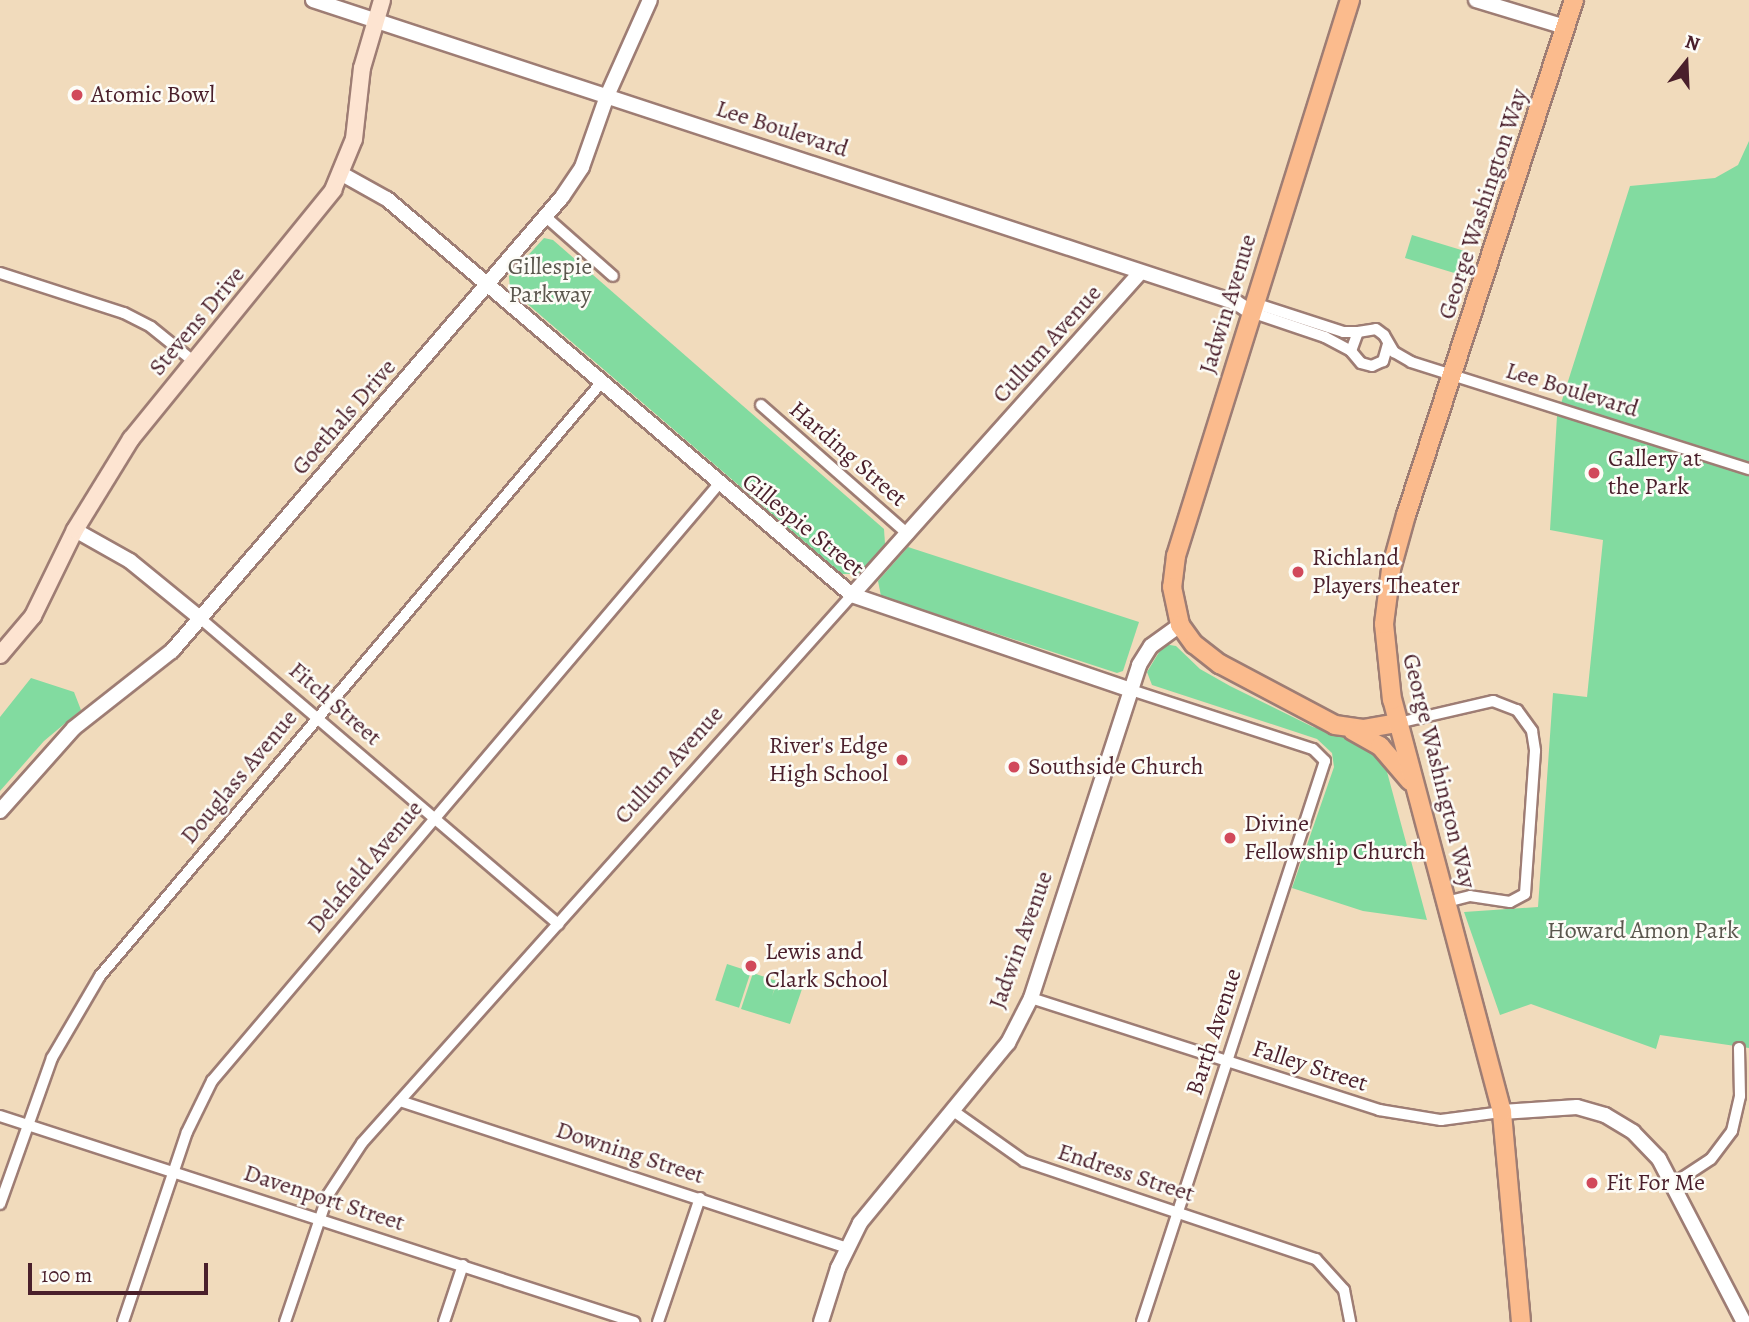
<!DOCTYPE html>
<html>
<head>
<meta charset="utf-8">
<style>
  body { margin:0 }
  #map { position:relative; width:1749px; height:1322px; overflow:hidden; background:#f1dbbc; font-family:Alegreya,serif }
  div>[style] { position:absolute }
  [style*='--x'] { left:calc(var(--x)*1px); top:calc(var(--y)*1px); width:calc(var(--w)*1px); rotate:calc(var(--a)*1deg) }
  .green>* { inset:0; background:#82dba0; transform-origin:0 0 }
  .roads { filter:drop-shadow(2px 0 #9e7d74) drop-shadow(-2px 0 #9e7d74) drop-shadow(0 2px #9e7d74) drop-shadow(0 -2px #9e7d74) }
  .minor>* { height:10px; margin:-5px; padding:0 5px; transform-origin:5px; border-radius:5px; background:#fff }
  .tertiary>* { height:14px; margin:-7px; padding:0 7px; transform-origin:7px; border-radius:7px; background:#fff }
  .secondary>* { height:16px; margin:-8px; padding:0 8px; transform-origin:8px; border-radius:8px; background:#fde4d1 }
  .primary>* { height:18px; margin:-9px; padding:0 9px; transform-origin:9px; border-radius:9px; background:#fbbb8d }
  .dots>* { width:19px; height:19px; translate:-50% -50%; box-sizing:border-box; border:4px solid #fdfcf7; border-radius:50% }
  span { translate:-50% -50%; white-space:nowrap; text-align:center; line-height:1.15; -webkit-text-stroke:5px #fdfcf7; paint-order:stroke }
  .poi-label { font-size:24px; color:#4a1f2b }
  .left { translate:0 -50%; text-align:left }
  .right { translate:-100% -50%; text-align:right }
  .street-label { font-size:24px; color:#4a1f2b }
  .park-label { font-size:24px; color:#5b574e }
  .north { position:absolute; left:1651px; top:28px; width:70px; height:70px; -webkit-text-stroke:5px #fdfcf7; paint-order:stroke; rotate:18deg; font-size:19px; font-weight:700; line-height:28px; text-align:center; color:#4a1f2b }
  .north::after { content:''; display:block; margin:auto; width:24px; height:32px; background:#4a1f2b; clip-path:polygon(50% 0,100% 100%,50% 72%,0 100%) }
  .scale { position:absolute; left:28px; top:1263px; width:180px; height:32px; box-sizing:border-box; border:4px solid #4a1f2b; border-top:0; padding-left:9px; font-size:21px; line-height:24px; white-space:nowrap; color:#4a1f2b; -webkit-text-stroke:5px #fdfcf7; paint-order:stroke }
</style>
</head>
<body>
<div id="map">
  <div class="green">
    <div style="clip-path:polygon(1749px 141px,1749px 1048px,1660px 1035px,1656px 1049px,1531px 1004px,1500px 1015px,1464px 912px,1538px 907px,1553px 693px,1587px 697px,1603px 540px,1550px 530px,1557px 416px,1630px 186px,1715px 178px,1738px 165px)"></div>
    <div style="left:1412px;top:235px;width:61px;height:24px;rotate:17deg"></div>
    <div style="clip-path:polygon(544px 238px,553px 240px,884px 529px,885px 544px,859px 574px,842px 574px,510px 289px,509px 276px)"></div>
    <div style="clip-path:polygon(908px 547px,1139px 622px,1123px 671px,1117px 673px,881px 596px,878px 581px)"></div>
    <div style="clip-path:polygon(1164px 644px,1176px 646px,1200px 669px,1230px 686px,1313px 727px,1363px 740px,1383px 757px,1427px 920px,1363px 911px,1292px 888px,1334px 767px,1332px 753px,1317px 739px,1152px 685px,1147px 672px)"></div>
    <div style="clip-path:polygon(31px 678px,74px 692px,81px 710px,44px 741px,0 791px,0 717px)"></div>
    <div style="left:727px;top:964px;width:25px;height:38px;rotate:18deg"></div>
    <div style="clip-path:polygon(753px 973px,777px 981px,772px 996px,778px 981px,802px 989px,790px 1024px,741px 1009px)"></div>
  </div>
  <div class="roads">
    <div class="minor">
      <div style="--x:546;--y:217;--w:89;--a:41.4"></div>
      <div style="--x:0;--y:273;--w:130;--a:17.9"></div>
      <div style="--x:124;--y:313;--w:30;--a:27"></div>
      <div style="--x:151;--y:327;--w:54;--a:39"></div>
      <div style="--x:1254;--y:303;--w:94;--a:18"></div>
      <div style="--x:1343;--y:332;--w:15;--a:0"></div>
      <div style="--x:1251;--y:312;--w:78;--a:18.7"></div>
      <div style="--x:1325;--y:337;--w:30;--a:28"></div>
      <div style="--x:1388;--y:344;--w:18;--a:106"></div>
      <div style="--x:1383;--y:361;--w:12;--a:156"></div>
      <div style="--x:1372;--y:366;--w:11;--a:-165"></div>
      <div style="--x:1361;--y:363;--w:16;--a:-130"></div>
      <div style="--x:1351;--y:351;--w:20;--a:-70"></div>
      <div style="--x:1358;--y:332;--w:18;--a:-9"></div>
      <div style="--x:1376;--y:329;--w:10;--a:37"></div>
      <div style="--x:1384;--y:335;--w:20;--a:60"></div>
      <div style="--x:1394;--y:352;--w:20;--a:30"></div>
      <div style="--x:1411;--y:362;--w:355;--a:17.6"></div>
      <div style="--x:761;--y:405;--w:196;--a:41.3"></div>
      <div style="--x:201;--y:619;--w:470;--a:40.5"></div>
      <div style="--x:1131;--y:690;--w:191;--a:18"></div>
      <div style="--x:1313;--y:749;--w:17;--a:45"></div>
      <div style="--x:1325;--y:761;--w:590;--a:108.07"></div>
      <div style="--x:1398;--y:723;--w:98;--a:-13"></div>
      <div style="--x:1493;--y:701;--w:26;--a:21"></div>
      <div style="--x:1517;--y:710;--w:26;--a:54"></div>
      <div style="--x:1532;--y:731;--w:20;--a:81"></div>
      <div style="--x:1535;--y:751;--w:143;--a:94"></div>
      <div style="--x:1525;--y:894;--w:17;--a:152"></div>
      <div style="--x:1510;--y:902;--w:40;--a:-171.5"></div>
      <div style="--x:1470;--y:896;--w:25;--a:166"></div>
      <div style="--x:1031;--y:998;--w:366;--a:17.8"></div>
      <div style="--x:1379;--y:1110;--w:63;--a:9.2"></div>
      <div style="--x:1441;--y:1120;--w:62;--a:-7.5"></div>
      <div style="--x:400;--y:1101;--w:471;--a:18.2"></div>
      <div style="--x:952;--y:1110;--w:88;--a:35.3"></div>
      <div style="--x:1024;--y:1161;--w:308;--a:18.6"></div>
      <div style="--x:1316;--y:1259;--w:42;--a:47.9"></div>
      <div style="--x:1344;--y:1290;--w:33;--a:79"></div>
      <div style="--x:0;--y:1116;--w:667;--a:18"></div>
      <div style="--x:1673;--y:1184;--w:45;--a:-33.3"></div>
      <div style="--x:1711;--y:1159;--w:35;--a:-53"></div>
      <div style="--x:1732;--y:1131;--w:36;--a:-77"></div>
      <div style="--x:1740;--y:1096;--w:48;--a:-91.2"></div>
      <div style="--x:0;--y:1204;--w:155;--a:-70.4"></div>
      <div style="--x:52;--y:1058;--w:95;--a:-59.7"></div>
      <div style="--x:100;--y:976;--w:776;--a:-49.81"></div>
      <div style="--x:123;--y:1322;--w:200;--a:-71.4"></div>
      <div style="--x:187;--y:1132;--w:57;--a:-63.9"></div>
      <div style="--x:212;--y:1081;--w:782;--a:-49.67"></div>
      <div style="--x:285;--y:1322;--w:134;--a:-71.3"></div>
      <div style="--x:328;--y:1195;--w:62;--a:-56.8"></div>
      <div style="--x:362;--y:1143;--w:735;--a:-48.2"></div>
      <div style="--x:444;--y:1322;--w:60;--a:-71.6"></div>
      <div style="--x:658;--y:1322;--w:131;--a:-71.3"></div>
    </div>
    <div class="tertiary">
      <div style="--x:313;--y:0;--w:972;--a:18.16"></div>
      <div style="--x:1237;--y:303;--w:17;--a:33"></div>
      <div style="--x:1476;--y:0;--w:93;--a:16.9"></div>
      <div style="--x:342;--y:174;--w:51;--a:29.1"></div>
      <div style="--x:387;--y:199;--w:611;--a:40.42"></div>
      <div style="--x:852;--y:595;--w:295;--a:18.8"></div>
      <div style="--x:75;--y:530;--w:63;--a:29.4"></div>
      <div style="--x:130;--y:561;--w:92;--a:39.2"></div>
      <div style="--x:852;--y:595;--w:433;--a:-48.2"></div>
      <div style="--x:0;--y:811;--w:111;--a:-48.3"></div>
      <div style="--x:74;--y:728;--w:125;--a:-38.2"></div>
      <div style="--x:172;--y:651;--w:599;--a:-49.34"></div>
      <div style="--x:562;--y:197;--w:36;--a:-56"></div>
      <div style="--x:582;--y:167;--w:75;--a:-70.6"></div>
      <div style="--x:607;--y:96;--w:105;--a:-65.9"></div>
      <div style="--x:1502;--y:1112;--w:75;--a:-3.8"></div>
      <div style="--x:1577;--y:1107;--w:29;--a:16"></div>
      <div style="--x:1605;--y:1115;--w:33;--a:31"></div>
      <div style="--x:1633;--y:1132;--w:37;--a:46"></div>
      <div style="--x:1659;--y:1159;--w:184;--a:62.5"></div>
      <div style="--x:821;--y:1322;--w:57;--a:-72.5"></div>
      <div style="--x:838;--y:1268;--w:50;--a:-63.9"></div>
      <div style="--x:860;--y:1223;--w:233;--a:-50.6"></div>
      <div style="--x:1008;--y:1043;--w:51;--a:-62.9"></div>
      <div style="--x:1031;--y:998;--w:350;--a:-72"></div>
      <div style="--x:1139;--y:665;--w:22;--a:-58"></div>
      <div style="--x:1151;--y:646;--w:36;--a:-36"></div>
    </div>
    <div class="secondary">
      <div style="--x:0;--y:655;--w:51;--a:-49.8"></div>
      <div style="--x:33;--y:616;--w:96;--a:-64"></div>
      <div style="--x:75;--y:530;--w:107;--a:-58.4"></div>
      <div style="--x:131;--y:439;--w:321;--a:-50.9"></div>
      <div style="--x:333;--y:190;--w:55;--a:-67.6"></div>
      <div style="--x:354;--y:139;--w:71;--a:-83.6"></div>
      <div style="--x:362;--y:68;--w:71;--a:-73.6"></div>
    </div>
    <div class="primary">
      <div style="--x:1350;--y:0;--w:583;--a:107.38"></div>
      <div style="--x:1176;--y:556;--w:31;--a:97"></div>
      <div style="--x:1172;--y:587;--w:39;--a:78"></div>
      <div style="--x:1180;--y:625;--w:24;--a:54"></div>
      <div style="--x:1194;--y:644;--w:33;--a:38"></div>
      <div style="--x:1220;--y:664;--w:130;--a:27.9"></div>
      <div style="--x:1335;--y:725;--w:28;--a:8"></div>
      <div style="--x:1363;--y:729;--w:36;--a:-10"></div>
      <div style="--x:1353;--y:731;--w:31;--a:29"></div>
      <div style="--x:1380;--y:746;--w:46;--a:49.4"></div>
      <div style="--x:1521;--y:1322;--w:211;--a:-95.2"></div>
      <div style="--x:1502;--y:1112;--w:426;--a:-104.9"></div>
      <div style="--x:1392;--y:700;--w:76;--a:-96"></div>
      <div style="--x:1384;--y:624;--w:55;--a:-82.7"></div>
      <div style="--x:1391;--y:569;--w:56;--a:-74.5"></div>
      <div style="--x:1406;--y:515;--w:542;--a:-71.93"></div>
    </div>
  </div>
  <div class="dots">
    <div style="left:77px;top:95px;background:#d1495b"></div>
    <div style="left:1594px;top:473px;background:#d1495b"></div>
    <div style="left:1298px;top:572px;background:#d1495b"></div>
    <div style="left:902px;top:760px;background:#d1495b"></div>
    <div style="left:1014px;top:767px;background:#d1495b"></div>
    <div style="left:1230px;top:838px;background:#d1495b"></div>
    <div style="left:751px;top:966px;background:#d1495b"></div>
    <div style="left:1592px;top:1183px;background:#d1495b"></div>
  </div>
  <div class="poi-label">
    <span class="left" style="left:91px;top:95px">Atomic Bowl</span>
    <span class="left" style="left:1608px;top:473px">Gallery at<br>the Park</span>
    <span class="left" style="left:1312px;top:572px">Richland<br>Players Theater</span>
    <span class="right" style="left:888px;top:760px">River's Edge<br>High School</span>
    <span class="left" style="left:1028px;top:767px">Southside Church</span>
    <span class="left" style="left:1244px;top:838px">Divine<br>Fellowship Church</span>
    <span class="left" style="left:765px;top:966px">Lewis and<br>Clark School</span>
    <span class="left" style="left:1606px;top:1183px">Fit For Me</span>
  </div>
  <div class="street-label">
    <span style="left:782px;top:129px;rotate:18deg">Lee Boulevard</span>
    <span style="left:1483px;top:204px;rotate:-72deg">George Washington Way</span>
    <span style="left:1228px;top:304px;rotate:-73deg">Jadwin Avenue</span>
    <span style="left:197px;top:321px;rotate:-50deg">Stevens Drive</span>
    <span style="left:1047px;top:344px;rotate:-48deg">Cullum Avenue</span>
    <span style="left:1572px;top:390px;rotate:17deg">Lee Boulevard</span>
    <span style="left:344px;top:417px;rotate:-49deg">Goethals Drive</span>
    <span style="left:848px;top:454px;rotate:41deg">Harding Street</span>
    <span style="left:803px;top:525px;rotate:39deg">Gillespie Street</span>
    <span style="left:335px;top:704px;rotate:41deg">Fitch Street</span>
    <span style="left:669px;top:765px;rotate:-48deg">Cullum Avenue</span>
    <span style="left:1439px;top:771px;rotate:76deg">George Washington Way</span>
    <span style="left:239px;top:777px;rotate:-50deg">Douglass Avenue</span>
    <span style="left:365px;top:867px;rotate:-50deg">Delafield Avenue</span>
    <span style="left:1021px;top:940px;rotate:-70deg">Jadwin Avenue</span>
    <span style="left:1214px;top:1032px;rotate:-72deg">Barth Avenue</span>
    <span style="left:1310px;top:1066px;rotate:18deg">Falley Street</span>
    <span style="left:630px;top:1153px;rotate:18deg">Downing Street</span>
    <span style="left:1126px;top:1173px;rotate:18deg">Endress Street</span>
    <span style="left:324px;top:1198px;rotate:18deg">Davenport Street</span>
  </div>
  <div class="park-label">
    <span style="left:550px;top:281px">Gillespie<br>Parkway</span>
    <span style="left:1643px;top:931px">Howard Amon Park</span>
  </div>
  <div class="north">N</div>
  <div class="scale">100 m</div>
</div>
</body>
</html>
